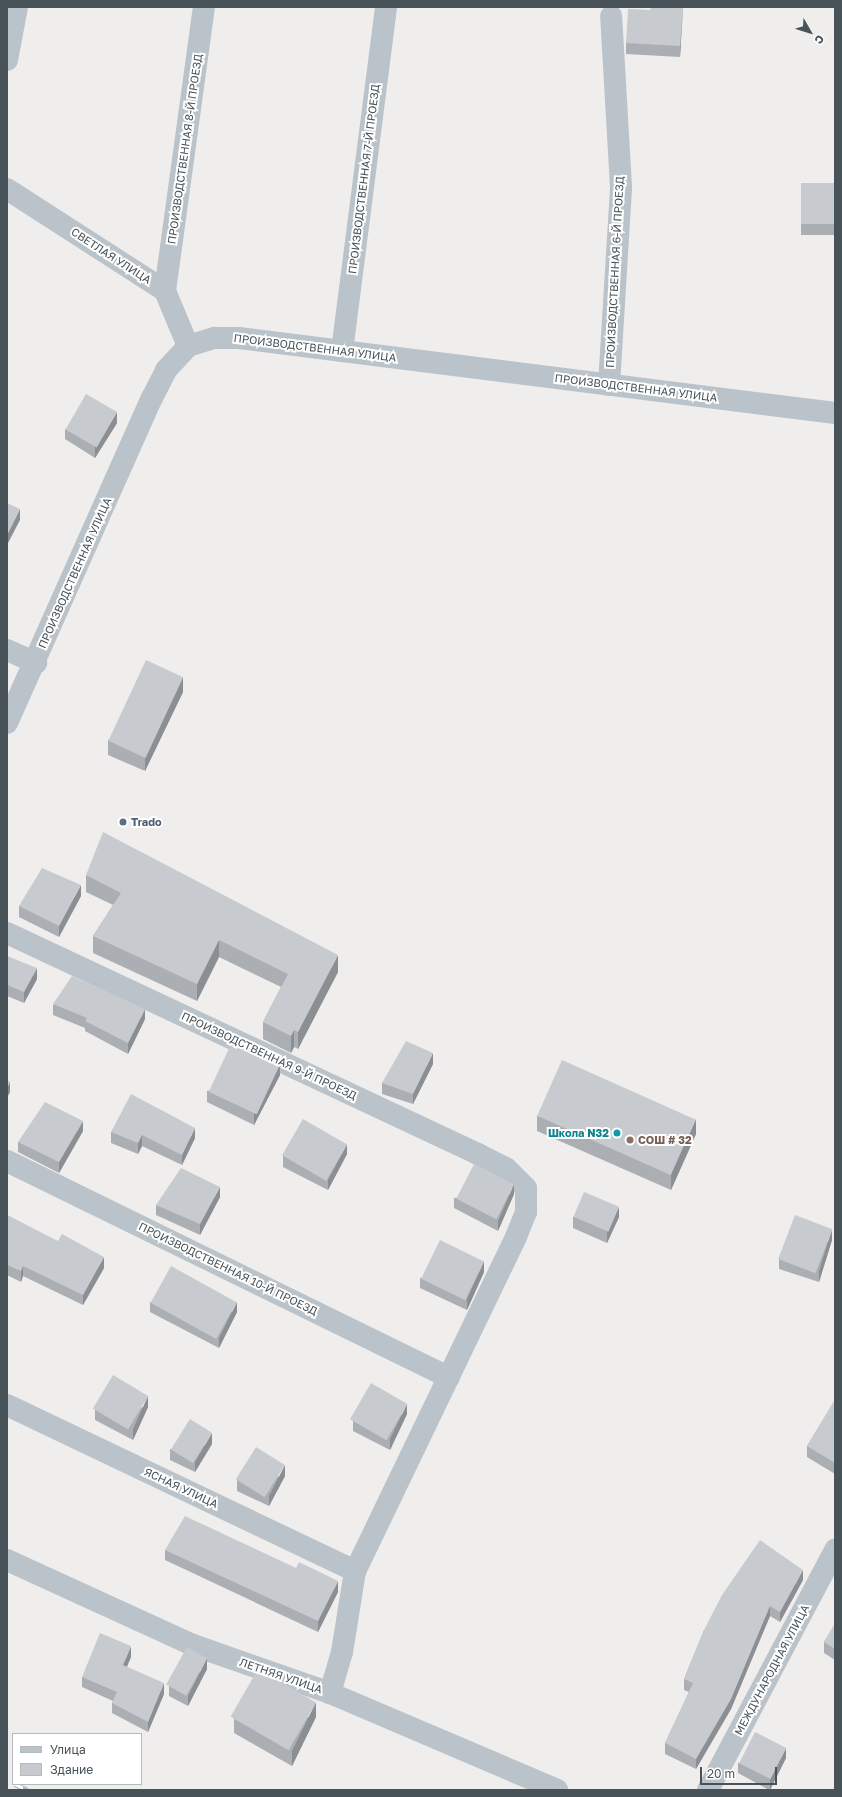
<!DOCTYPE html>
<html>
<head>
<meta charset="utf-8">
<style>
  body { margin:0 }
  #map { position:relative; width:842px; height:1797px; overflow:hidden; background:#f0eded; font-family:"Golos Text",sans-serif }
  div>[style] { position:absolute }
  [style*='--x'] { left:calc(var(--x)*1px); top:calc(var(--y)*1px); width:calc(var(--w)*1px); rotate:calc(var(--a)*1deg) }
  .minor>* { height:22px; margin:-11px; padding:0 11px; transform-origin:11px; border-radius:11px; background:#b9c3c9 }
  .rail>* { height:4.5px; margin-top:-2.25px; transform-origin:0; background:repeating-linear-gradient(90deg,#fff 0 9px,#b0b3b7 0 18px); box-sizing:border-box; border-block:1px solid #b0b3b7 }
  .wall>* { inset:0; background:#abafb3; transform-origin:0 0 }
  .shaded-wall>* { inset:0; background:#8b8e92 }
  .building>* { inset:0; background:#c7cbd0; transform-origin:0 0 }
  .dots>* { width:11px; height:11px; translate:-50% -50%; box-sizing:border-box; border:2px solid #fff; border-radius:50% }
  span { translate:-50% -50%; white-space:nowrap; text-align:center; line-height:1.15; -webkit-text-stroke:4px #fff; paint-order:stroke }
  .street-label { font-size:11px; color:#475259 }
  .service-label { font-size:11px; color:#4e5e75; font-weight:700 }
  .left { translate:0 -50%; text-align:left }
  .culture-label { font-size:11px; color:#0d838f; font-weight:700 }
  .right { translate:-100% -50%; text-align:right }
  .education-label { font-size:11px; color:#785e54; font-weight:700 }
  .frame { position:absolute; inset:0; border:8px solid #475259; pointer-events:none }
  .legend { position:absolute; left:12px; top:1733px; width:130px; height:52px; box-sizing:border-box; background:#fff; border:1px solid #b5babd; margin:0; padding:5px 7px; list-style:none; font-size:12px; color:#475259 }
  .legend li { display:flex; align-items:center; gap:8px; height:20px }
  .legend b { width:20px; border:1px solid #b5babd }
  .north { position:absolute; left:790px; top:12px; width:40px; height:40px; -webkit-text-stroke:3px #fff; paint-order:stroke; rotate:129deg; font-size:11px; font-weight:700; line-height:16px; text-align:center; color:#475259 }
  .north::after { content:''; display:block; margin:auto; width:14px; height:18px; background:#475259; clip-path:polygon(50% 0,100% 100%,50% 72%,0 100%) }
  .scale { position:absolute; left:700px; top:1767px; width:77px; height:18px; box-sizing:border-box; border:2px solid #475259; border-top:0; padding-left:5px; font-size:12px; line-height:14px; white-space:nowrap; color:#475259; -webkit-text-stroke:3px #fff; paint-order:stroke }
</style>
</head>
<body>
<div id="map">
  <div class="minor">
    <div style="--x:7;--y:60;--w:54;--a:-79.3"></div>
    <div style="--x:7;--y:189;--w:188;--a:32.8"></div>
    <div style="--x:165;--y:291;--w:60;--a:67.3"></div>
    <div style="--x:165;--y:291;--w:287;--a:-82.2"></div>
    <div style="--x:342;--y:351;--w:347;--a:-82.7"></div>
    <div style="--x:609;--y:385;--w:198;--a:-86.5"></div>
    <div style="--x:621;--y:187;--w:171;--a:-93.3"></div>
    <div style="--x:7;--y:650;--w:32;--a:24"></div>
    <div style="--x:7;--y:723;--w:356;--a:-66"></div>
    <div style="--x:152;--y:398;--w:31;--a:-63"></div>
    <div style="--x:166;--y:370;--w:33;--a:-47"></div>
    <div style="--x:188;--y:346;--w:28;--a:-17"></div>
    <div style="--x:215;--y:338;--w:24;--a:0"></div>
    <div style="--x:239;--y:338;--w:601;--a:7.17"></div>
    <div style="--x:7;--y:933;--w:520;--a:25.14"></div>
    <div style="--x:478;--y:1154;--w:31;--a:27"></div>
    <div style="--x:506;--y:1168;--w:28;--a:45"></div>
    <div style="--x:526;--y:1188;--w:24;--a:90"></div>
    <div style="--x:526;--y:1212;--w:27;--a:112"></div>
    <div style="--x:516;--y:1237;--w:371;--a:115.7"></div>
    <div style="--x:355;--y:1571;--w:82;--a:99.1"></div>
    <div style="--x:342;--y:1652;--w:43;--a:106.3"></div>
    <div style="--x:7;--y:1161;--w:492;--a:26.1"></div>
    <div style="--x:7;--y:1405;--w:386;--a:25.5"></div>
    <div style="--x:7;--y:1560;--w:205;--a:24.6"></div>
    <div style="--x:193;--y:1645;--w:145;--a:19.3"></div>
    <div style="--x:330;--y:1693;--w:247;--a:23.1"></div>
    <div style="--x:708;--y:1790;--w:272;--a:-62.1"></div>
  </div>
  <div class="rail">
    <div style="--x:15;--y:1784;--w:14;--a:25"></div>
  </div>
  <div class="wall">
    <div style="clip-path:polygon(683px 7px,680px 57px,626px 54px,626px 43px,650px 10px)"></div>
    <div style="left:801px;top:183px;width:34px;height:52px"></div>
    <div style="clip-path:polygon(117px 423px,95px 458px,65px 439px,65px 429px)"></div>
    <div style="clip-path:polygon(183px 692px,145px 771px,108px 755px,108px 740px)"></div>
    <div style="clip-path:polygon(86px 875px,338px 972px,298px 1049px,294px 1047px,291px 1053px,263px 1039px,263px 1022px,281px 987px,219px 957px,197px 1001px,93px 953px,93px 936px,113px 905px,86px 892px)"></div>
    <div style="clip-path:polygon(81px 896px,59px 937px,19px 917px,19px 906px)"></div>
    <div style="clip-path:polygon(7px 956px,37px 979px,24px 1003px,7px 996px)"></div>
    <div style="clip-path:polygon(53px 1004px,145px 1019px,128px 1054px,85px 1031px,85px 1028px,53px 1015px)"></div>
    <div style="clip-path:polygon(433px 1064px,413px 1104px,382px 1094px,382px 1083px)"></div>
    <div style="clip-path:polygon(280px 1075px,254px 1125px,207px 1102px,207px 1091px)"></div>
    <div style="clip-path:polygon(537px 1116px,696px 1134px,671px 1190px,537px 1131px)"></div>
    <div style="clip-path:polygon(83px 1131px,59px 1173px,18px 1152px,18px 1142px)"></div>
    <div style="clip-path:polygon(111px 1132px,195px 1138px,182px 1165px,142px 1146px,138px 1154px,111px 1143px)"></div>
    <div style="clip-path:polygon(347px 1154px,328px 1190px,283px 1167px,283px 1156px)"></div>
    <div style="clip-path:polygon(514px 1194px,498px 1231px,454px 1208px,454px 1198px)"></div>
    <div style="clip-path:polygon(220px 1197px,200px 1235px,156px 1215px,156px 1205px)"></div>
    <div style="clip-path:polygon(7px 1215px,104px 1268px,83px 1305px,23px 1276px,21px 1282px,7px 1275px)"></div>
    <div style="clip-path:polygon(573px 1217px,619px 1217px,607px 1243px,573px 1228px)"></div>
    <div style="clip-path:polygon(832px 1240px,819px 1282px,779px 1269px,779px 1259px)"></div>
    <div style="clip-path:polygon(484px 1272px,467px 1310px,420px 1288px,420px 1278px)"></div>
    <div style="clip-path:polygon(150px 1302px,237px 1312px,219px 1348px,150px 1312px)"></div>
    <div style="clip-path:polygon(835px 1400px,835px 1474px,807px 1457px,807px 1446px)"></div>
    <div style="clip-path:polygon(148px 1407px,133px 1440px,95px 1420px,95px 1410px)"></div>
    <div style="clip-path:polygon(407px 1414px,390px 1450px,353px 1431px,353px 1421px)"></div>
    <div style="clip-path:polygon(212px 1444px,195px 1472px,170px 1460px,170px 1449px)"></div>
    <div style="clip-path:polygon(285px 1476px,269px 1506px,237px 1491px,237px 1480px)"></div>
    <div style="clip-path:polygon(165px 1550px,296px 1568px,338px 1592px,318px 1632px,165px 1560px)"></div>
    <div style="clip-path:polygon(803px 1580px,780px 1622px,770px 1616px,731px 1709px,696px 1769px,665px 1754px,665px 1743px,689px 1692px,684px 1690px,684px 1679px,704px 1630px)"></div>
    <div style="clip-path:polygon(835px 1624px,835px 1660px,824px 1653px,824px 1642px)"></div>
    <div style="clip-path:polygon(131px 1657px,127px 1667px,164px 1694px,148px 1732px,112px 1713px,112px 1703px,113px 1701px,82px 1687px,82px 1677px)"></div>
    <div style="clip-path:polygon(207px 1669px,188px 1706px,169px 1696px,169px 1686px)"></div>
    <div style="clip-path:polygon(316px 1717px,292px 1766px,234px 1733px,234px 1718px)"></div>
    <div style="clip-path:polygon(786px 1758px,770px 1790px,769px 1790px,738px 1773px,738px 1763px)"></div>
  </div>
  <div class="shaded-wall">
    <div style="clip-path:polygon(683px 7px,680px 57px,680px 46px)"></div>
    <div style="clip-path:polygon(117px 412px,117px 423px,95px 458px,95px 447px)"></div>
    <div style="clip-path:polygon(20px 509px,20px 520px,7px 545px,7px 535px)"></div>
    <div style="clip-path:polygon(183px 677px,183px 692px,145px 771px,145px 755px)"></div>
    <div style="clip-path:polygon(81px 885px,81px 896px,59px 937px,59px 926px)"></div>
    <div style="clip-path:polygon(219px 940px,219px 957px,197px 1001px,197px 984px)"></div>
    <div style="clip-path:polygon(338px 955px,338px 972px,298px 1049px,298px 1032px)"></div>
    <div style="clip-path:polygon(37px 968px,37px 979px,24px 1003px,24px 992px)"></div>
    <div style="clip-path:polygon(145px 1009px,145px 1019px,128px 1054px,128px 1043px)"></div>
    <div style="clip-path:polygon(294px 1030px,294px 1047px,291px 1053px,291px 1036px)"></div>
    <div style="clip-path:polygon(433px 1053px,433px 1064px,413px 1104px,413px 1094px)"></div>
    <div style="clip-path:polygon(280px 1064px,280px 1075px,254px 1125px,254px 1115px)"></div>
    <div style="clip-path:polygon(10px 1082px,10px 1092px,7px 1098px,7px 1088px)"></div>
    <div style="clip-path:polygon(696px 1119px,696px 1134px,671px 1190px,671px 1175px)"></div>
    <div style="clip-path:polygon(83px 1121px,83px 1131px,59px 1173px,59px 1162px)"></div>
    <div style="clip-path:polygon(195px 1128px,195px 1138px,182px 1165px,182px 1155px)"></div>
    <div style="clip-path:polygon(142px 1135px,142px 1146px,138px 1154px,138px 1143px)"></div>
    <div style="clip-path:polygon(347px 1144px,347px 1154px,328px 1190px,328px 1180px)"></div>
    <div style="clip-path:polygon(514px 1184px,514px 1194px,498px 1231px,498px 1221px)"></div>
    <div style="clip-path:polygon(220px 1187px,220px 1197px,200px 1235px,200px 1224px)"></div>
    <div style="clip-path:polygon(619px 1207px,619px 1217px,607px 1243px,607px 1232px)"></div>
    <div style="clip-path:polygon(832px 1229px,832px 1240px,819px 1282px,819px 1271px)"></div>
    <div style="clip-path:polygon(104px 1257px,104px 1268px,83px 1305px,83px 1295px)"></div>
    <div style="clip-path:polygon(484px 1261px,484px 1272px,467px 1310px,467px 1299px)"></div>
    <div style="clip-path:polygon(23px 1266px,23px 1276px,21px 1282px,21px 1271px)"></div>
    <div style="clip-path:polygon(237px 1302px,237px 1312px,219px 1348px,219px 1338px)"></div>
    <div style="clip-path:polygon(148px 1396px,148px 1407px,133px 1440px,133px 1429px)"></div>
    <div style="clip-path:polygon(407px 1404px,407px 1414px,390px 1450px,390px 1439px)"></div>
    <div style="clip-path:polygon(212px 1433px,212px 1444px,195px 1472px,195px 1462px)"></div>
    <div style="clip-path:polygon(285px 1465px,285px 1476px,269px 1506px,269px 1496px)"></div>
    <div style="clip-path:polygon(803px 1570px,803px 1580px,780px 1622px,780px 1612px)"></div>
    <div style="clip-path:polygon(338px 1581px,338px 1592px,318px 1632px,318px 1621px)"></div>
    <div style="clip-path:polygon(770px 1606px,770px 1616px,731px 1709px,696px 1769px,696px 1759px)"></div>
    <div style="clip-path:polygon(131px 1646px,131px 1657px,123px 1675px,123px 1665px)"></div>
    <div style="clip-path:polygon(207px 1658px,207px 1669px,188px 1706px,188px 1696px)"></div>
    <div style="clip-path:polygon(164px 1683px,164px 1694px,148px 1732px,148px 1722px)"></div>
    <div style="clip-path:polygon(316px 1702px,316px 1717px,292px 1766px,292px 1751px)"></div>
    <div style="clip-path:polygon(786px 1748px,786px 1758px,770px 1790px,770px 1780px)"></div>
  </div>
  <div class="building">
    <div style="clip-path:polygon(651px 7px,683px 7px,680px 46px,626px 43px,628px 9px,650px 10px)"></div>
    <div style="left:801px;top:183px;width:34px;height:41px"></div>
    <div style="left:86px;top:394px;width:36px;height:41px;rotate:30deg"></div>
    <div style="clip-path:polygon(7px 503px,20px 509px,7px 535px)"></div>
    <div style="left:146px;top:660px;width:41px;height:89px;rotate:25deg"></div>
    <div style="clip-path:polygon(103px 832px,338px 955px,298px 1032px,294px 1030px,291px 1036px,263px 1022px,288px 974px,219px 940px,197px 984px,93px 936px,121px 893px,86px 875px)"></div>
    <div style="clip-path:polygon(42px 868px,81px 885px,59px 926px,19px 906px)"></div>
    <div style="clip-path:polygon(7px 956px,37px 968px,24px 992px,7px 985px)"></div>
    <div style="clip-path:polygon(72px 976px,145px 1009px,128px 1043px,85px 1021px,87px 1018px,53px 1004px)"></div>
    <div style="clip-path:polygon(406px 1041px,433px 1053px,413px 1094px,382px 1083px)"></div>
    <div style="left:232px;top:1042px;width:53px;height:55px;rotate:25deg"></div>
    <div style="left:562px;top:1060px;width:146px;height:61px;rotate:24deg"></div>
    <div style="clip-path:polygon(7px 1080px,10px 1082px,7px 1088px)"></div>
    <div style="clip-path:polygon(131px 1094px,195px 1128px,182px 1155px,142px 1135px,138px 1143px,111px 1132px)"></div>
    <div style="clip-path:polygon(45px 1102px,83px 1121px,59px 1162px,18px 1142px)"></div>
    <div style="left:303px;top:1119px;width:51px;height:42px;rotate:30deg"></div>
    <div style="left:474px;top:1164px;width:45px;height:39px;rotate:27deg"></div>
    <div style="clip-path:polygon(181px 1168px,220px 1187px,200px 1224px,156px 1205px)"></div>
    <div style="left:584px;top:1192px;width:38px;height:27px;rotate:23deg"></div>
    <div style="clip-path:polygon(7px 1215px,58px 1241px,62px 1234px,104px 1257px,83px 1295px,23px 1266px,21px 1271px,7px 1265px)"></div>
    <div style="left:795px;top:1215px;width:40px;height:47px;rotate:21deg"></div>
    <div style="left:440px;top:1240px;width:49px;height:43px;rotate:26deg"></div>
    <div style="left:171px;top:1266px;width:75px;height:42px;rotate:29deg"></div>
    <div style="left:113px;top:1375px;width:41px;height:39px;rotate:31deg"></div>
    <div style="left:371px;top:1383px;width:42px;height:42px;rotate:30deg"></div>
    <div style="clip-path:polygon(835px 1400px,835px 1463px,807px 1446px)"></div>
    <div style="left:190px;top:1419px;width:26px;height:36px;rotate:32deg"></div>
    <div style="left:256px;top:1447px;width:34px;height:38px;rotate:32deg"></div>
    <div style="clip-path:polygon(185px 1516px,296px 1568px,299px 1562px,338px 1581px,318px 1621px,165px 1550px)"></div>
    <div style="clip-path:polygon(760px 1540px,803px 1570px,780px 1612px,770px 1606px,731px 1699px,696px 1759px,665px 1743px,693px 1683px,684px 1679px,704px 1630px,722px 1595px)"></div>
    <div style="clip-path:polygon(835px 1624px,835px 1649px,824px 1642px)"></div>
    <div style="clip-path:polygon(100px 1633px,131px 1646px,123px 1665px,164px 1683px,148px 1722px,112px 1703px,117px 1692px,82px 1677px)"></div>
    <div style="left:187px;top:1647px;width:23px;height:43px;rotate:29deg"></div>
    <div style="left:258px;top:1669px;width:67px;height:55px;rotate:30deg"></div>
    <div style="left:755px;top:1732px;width:35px;height:35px;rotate:27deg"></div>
  </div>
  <div class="dots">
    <div style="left:123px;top:822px;background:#5c6f8a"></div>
    <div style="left:617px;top:1133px;background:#0f9aa8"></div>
    <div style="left:630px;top:1140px;background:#8d6e63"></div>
  </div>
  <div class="street-label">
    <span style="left:185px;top:149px;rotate:-82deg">ПРОИЗВОДСТВЕННАЯ 8-Й ПРОЕЗД</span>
    <span style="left:364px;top:179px;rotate:-83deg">ПРОИЗВОДСТВЕННАЯ 7-Й ПРОЕЗД</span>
    <span style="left:111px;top:256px;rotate:33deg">СВЕТЛАЯ УЛИЦА</span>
    <span style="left:615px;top:272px;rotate:-87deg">ПРОИЗВОДСТВЕННАЯ 6-Й ПРОЕЗД</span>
    <span style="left:315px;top:348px;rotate:7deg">ПРОИЗВОДСТВЕННАЯ УЛИЦА</span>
    <span style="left:636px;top:388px;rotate:7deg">ПРОИЗВОДСТВЕННАЯ УЛИЦА</span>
    <span style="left:75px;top:573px;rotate:-66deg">ПРОИЗВОДСТВЕННАЯ УЛИЦА</span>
    <span style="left:269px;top:1056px;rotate:25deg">ПРОИЗВОДСТВЕННАЯ 9-Й ПРОЕЗД</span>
    <span style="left:228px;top:1269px;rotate:26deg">ПРОИЗВОДСТВЕННАЯ 10-Й ПРОЕЗД</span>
    <span style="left:181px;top:1488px;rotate:25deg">ЯСНАЯ УЛИЦА</span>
    <span style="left:772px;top:1670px;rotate:-62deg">МЕЖДУНАРОДНАЯ УЛИЦА</span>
    <span style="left:281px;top:1676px;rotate:19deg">ЛЕТНЯЯ УЛИЦА</span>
  </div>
  <div class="service-label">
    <span class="left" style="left:131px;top:822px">Trado</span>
  </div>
  <div class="culture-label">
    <span class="right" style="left:609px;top:1133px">Школа N32</span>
  </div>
  <div class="education-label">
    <span class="left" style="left:638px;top:1140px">СОШ # 32</span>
  </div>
  <div class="frame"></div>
  <ul class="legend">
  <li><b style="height:5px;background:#b9c3c9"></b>Улица</li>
  <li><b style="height:11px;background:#c7cbd0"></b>Здание</li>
  </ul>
  <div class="north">С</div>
  <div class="scale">20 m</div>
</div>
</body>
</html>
